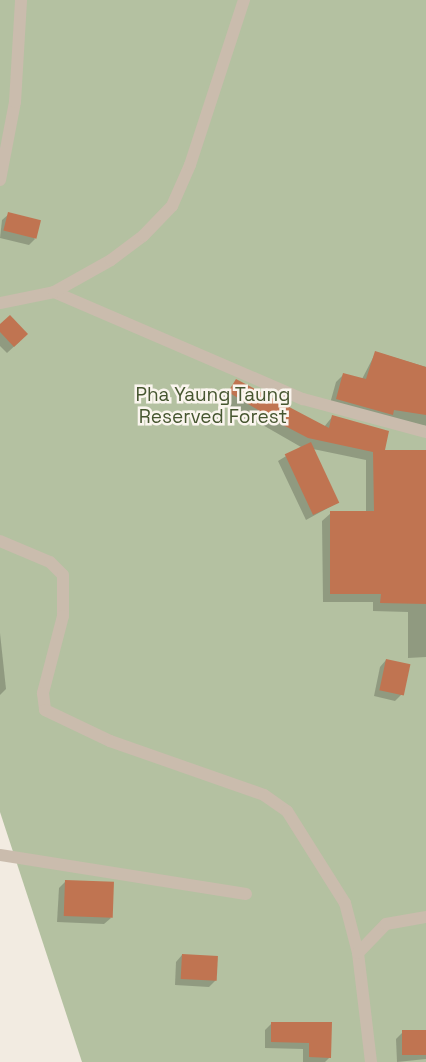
<!DOCTYPE html>
<html>
<head>
<meta charset="utf-8">
<style>
  body { margin:0 }
  #map { position:relative; width:426px; height:1062px; overflow:hidden; background:#f2ebe1; font-family:"Space Grotesk",sans-serif }
  div>[style] { position:absolute }
  [style*='--x'] { left:calc(var(--x)*1px); top:calc(var(--y)*1px); width:calc(var(--w)*1px); rotate:calc(var(--a)*1deg) }
  .green>* { inset:0; background:#b4c1a1 }
  .shadow>* { inset:0; background:#0003 }
  .building>* { inset:0; background:#c07451; transform-origin:0 0 }
  .minor>* { height:12px; margin:-6px; padding:0 6px; transform-origin:6px; border-radius:6px; background:#cabcad }
  span { translate:-50% -50%; white-space:nowrap; text-align:center; line-height:1.15; -webkit-text-stroke:5px #faf5ee; paint-order:stroke }
  .park-label { font-size:19px; color:#465630 }
</style>
</head>
<body>
<div id="map">
  <div class="green">
    <div style="clip-path:polygon(0 0,426px 0,426px 1062px,82px 1062px,0 812px)"></div>
  </div>
  <div class="shadow">
    <div style="clip-path:polygon(9px 214px,35px 239px,29px 245px,0 238px,2px 220px)"></div>
    <div style="clip-path:polygon(0 326px,20px 341px,7px 353px,0 346px)"></div>
    <div style="clip-path:polygon(376px 352px,426px 367px,426px 426px,329px 407px,336px 382px,343px 375px,362px 379px)"></div>
    <div style="clip-path:polygon(236px 381px,324px 427px,332px 417px,383px 451px,426px 451px,426px 657px,408px 658px,408px 612px,373px 611px,373px 602px,323px 602px,322px 521px,331px 513px,366px 513px,366px 460px,313px 449px,337px 503px,306px 520px,278px 461px,301px 447px,221px 401px)"></div>
    <div style="clip-path:polygon(0 633px,6px 689px,0 695px)"></div>
    <div style="clip-path:polygon(386px 660px,402px 694px,395px 701px,374px 696px,380px 667px)"></div>
    <div style="clip-path:polygon(66px 881px,111px 918px,104px 924px,57px 922px,59px 888px)"></div>
    <div style="clip-path:polygon(182px 955px,216px 980px,209px 987px,175px 985px,176px 962px)"></div>
    <div style="clip-path:polygon(272px 1023px,330px 1024px,330px 1057px,325px 1062px,303px 1062px,303px 1049px,265px 1048px,265px 1030px)"></div>
    <div style="clip-path:polygon(426px 1031px,426px 1059px,397px 1062px,396px 1039px,402px 1033px)"></div>
  </div>
  <div class="building">
    <div style="left:8px;top:212px;width:34px;height:19px;rotate:14deg"></div>
    <div style="clip-path:polygon(10px 315px,28px 334px,14px 347px,0 332px,0 324px)"></div>
    <div style="clip-path:polygon(375px 351px,426px 367px,426px 415px,394px 410px,393px 415px,336px 399px,343px 373px,366px 379px)"></div>
    <div style="clip-path:polygon(236px 379px,329px 428px,332px 415px,389px 431px,385px 450px,426px 450px,426px 604px,380px 603px,381px 594px,330px 594px,330px 511px,374px 511px,373px 452px,308px 438px,285px 426px,228px 392px)"></div>
    <div style="left:311px;top:442px;width:67px;height:29px;rotate:65deg"></div>
    <div style="left:386px;top:659px;width:25px;height:32px;rotate:12deg"></div>
    <div style="left:65px;top:880px;width:49px;height:36px;rotate:2deg"></div>
    <div style="left:182px;top:954px;width:36px;height:25px;rotate:3deg"></div>
    <div style="clip-path:polygon(271px 1022px,332px 1022px,331px 1058px,309px 1057px,309px 1043px,271px 1042px)"></div>
    <div style="left:426px;top:1030px;width:25px;height:24px;rotate:90deg"></div>
  </div>
  <div class="minor">
    <div style="--x:0;--y:180;--w:79;--a:-79.1"></div>
    <div style="--x:15;--y:102;--w:102;--a:-86.6"></div>
    <div style="--x:54;--y:292;--w:271;--a:23.3"></div>
    <div style="--x:303;--y:399;--w:127;--a:15"></div>
    <div style="--x:0;--y:303;--w:55;--a:-11.5"></div>
    <div style="--x:54;--y:292;--w:65;--a:-29.3"></div>
    <div style="--x:111;--y:260;--w:40;--a:-37"></div>
    <div style="--x:143;--y:236;--w:42;--a:-46"></div>
    <div style="--x:172;--y:206;--w:45;--a:-66.3"></div>
    <div style="--x:190;--y:165;--w:174;--a:-71.9"></div>
    <div style="--x:0;--y:541;--w:54;--a:22.8"></div>
    <div style="--x:50;--y:562;--w:18;--a:45"></div>
    <div style="--x:63;--y:575;--w:41;--a:90"></div>
    <div style="--x:63;--y:616;--w:80;--a:104.6"></div>
    <div style="--x:43;--y:693;--w:17;--a:83"></div>
    <div style="--x:45;--y:710;--w:72;--a:25.5"></div>
    <div style="--x:110;--y:741;--w:163;--a:19.3"></div>
    <div style="--x:264;--y:795;--w:28;--a:35"></div>
    <div style="--x:287;--y:811;--w:109;--a:57.8"></div>
    <div style="--x:345;--y:903;--w:52;--a:75.4"></div>
    <div style="--x:358;--y:953;--w:110;--a:83.2"></div>
    <div style="--x:0;--y:855;--w:249;--a:9"></div>
    <div style="--x:358;--y:953;--w:40;--a:-46"></div>
    <div style="--x:386;--y:924;--w:41;--a:-9.9"></div>
  </div>
  <div class="park-label">
    <span style="left:213px;top:406px">Pha Yaung Taung<br>Reserved Forest</span>
  </div>
</div>
</body>
</html>
